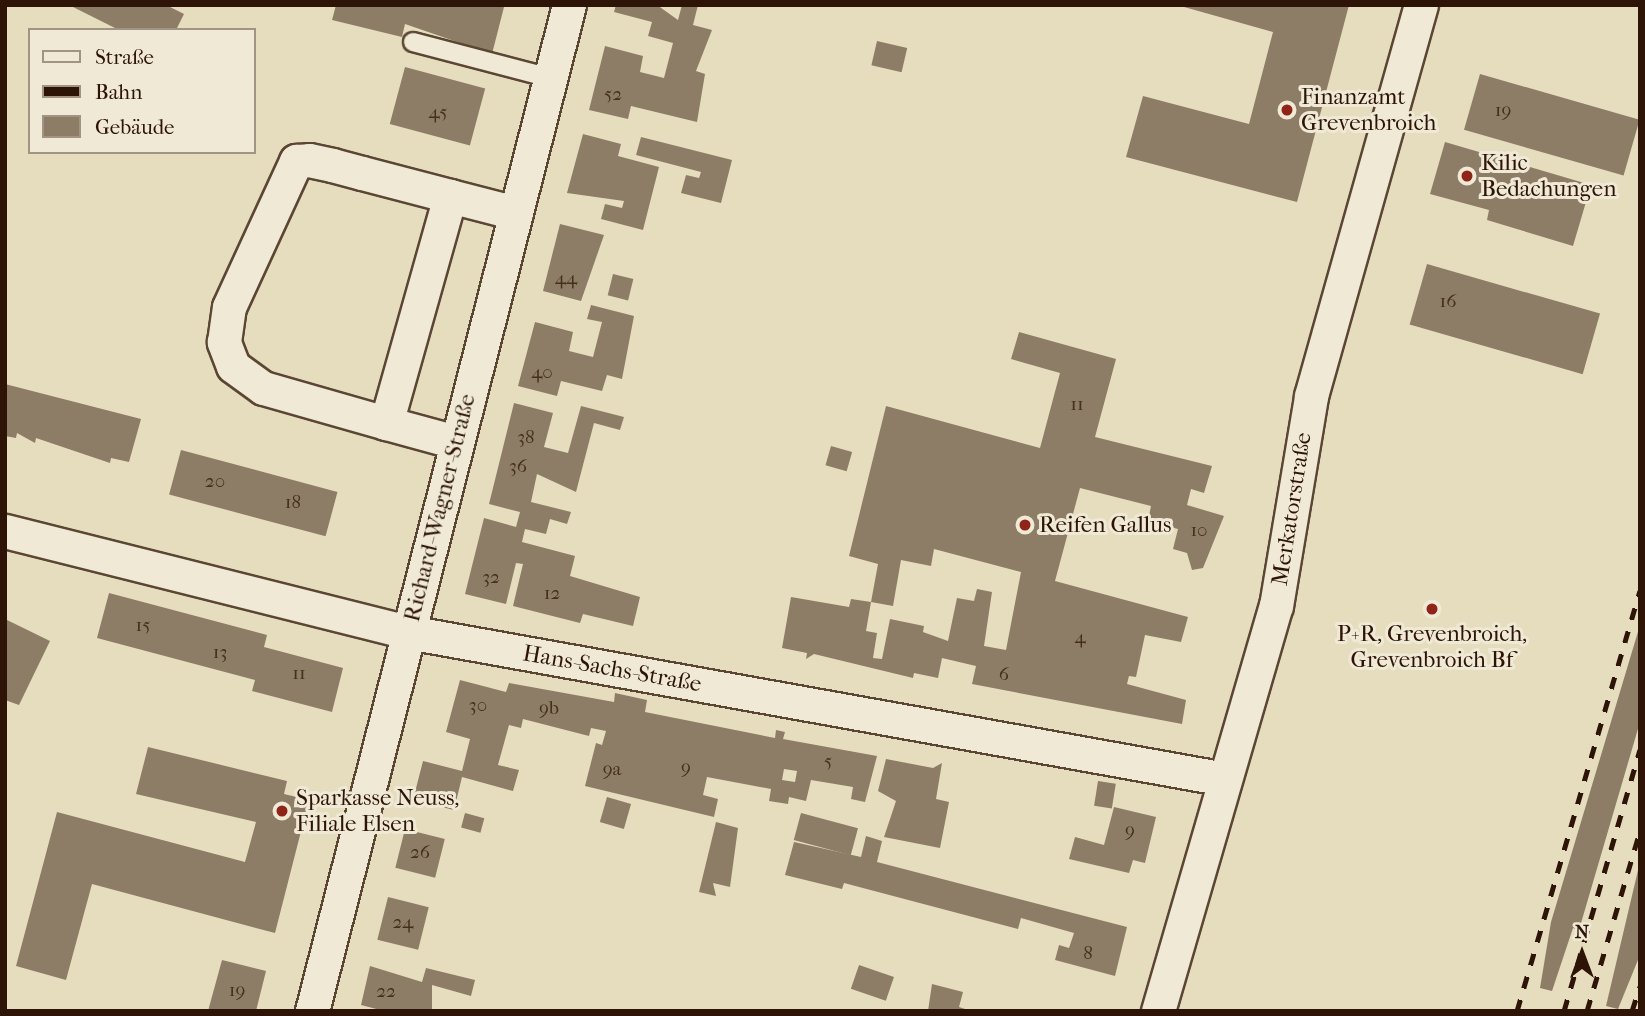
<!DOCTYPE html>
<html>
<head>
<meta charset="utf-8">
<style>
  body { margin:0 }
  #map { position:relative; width:1645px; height:1016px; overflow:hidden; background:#e6ddbf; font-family:"IM FELL French Canon",serif }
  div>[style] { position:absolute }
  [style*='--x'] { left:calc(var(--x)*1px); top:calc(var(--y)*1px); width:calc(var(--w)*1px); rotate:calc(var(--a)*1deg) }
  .building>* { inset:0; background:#8d7d66; transform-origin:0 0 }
  .roads { filter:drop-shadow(2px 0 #5b4634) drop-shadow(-2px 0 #5b4634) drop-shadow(0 2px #5b4634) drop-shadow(0 -2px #5b4634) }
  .lane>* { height:18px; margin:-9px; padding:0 9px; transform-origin:9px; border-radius:9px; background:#efe9d5 }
  .street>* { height:33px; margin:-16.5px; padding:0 16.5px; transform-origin:16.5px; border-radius:16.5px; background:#efe9d5 }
  .rail>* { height:5px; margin-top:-2.5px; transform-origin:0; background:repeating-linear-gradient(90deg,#2d1406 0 12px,transparent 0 24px) }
  .dots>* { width:19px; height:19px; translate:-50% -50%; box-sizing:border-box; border:4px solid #efe9d5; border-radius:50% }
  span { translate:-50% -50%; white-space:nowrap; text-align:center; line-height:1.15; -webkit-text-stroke:6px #efe9d5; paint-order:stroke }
  .number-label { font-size:19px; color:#452e1e }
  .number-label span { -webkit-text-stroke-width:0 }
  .poi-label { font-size:23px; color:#2d1406 }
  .left { translate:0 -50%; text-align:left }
  .street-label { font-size:23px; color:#2d1406 }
  .frame { position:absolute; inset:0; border:7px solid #2d1406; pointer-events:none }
  .legend { position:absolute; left:28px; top:28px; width:228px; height:126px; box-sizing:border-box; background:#efe9d5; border:2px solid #a19482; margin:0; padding:9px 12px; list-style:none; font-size:21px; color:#2d1406 }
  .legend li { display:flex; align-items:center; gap:14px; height:35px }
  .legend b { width:35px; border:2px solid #a19482 }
  .north { position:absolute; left:1547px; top:918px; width:70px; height:70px; -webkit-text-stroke:5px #efe9d5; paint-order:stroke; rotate:0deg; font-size:19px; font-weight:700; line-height:28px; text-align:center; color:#2d1406 }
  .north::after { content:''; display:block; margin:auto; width:24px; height:32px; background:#2d1406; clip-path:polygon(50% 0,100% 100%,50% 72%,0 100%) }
</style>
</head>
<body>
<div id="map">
  <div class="building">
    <div style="clip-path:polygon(69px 5px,166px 5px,184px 14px,176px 30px,119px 30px)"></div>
    <div style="clip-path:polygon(336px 5px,497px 5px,504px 7px,492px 54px,405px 24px,402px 37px,332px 20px)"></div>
    <div style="clip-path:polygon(616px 5px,657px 5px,678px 20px,682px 5px,698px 5px,693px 25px,712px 30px,696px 71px,705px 74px,697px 122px,631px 106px,628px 119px,589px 110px,605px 46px,643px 56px,640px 72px,664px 78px,673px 43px,648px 36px,652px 22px,614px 12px)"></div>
    <div style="clip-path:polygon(1177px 5px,1349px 5px,1297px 202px,1126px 157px,1143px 96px,1249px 124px,1273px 32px)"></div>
    <div style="left:877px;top:41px;width:31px;height:25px;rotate:13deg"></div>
    <div style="left:405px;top:67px;width:83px;height:59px;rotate:15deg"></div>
    <div style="left:1480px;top:74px;width:166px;height:58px;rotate:16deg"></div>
    <div style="clip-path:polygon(583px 134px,621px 144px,618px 156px,659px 167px,643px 230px,601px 219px,605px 204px,622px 208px,624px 201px,567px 193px)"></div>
    <div style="clip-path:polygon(641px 137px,732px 160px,721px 203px,681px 193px,686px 175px,699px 178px,701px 172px,636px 155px)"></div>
    <div style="clip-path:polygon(1445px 142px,1591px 185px,1573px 246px,1487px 220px,1489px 210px,1430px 194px)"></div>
    <div style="clip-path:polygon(560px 224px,604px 235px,581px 301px,543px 291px)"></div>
    <div style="left:1427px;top:264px;width:180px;height:63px;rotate:16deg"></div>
    <div style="left:613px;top:274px;width:21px;height:22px;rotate:14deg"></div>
    <div style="clip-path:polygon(591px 305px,634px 316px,622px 379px,607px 375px,602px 391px,561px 381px,557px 396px,518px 386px,535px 322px,573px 332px,569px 351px,593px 357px,602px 322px,587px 319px)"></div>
    <div style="clip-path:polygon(1019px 332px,1116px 359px,1095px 437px,1212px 466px,1204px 493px,1191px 489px,1187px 505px,1224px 516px,1203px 568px,1192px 570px,1187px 553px,1173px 549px,1178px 529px,1148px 521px,1151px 506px,1080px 488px,1055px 581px,1188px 617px,1181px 642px,1145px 635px,1136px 677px,1129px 676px,1127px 684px,1186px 700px,1182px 724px,972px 684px,976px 666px,942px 658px,938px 678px,914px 673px,913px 678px,814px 654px,806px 659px,807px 653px,782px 648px,791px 597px,849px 607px,851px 599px,871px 602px,866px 631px,877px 633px,873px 658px,882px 659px,890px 619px,924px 626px,923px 632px,948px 641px,957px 598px,974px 601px,977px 589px,992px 592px,984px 646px,1006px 650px,1021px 572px,934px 549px,931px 566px,901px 560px,893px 606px,871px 602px,878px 564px,849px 556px,886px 406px,1040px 448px,1060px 373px,1011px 359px)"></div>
    <div style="clip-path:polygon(5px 384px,141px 419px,129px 462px,111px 458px,110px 463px,36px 438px,35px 443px,17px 433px,16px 438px,5px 436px)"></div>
    <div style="clip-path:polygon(514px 403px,553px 413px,544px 447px,568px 453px,581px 406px,624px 417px,620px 430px,594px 423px,576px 492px,537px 474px,531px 502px,571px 512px,567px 524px,550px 519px,546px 534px,525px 529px,522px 542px,575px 556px,570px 576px,640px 597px,633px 626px,583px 614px,580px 623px,513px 606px,523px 564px,516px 563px,506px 604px,465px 594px,484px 518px,516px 527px,520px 512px,489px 504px)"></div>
    <div style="left:831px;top:446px;width:22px;height:20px;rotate:16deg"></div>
    <div style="left:181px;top:450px;width:162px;height:46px;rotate:15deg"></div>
    <div style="clip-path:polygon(109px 593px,267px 635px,264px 647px,343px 668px,332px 712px,252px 691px,255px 680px,97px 638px)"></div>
    <div style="clip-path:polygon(5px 619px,50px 641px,19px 705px,5px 700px)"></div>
    <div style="clip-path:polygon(1640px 625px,1640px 722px,1579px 930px,1573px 928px,1552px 991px,1540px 988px,1551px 922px)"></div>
    <div style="clip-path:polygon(evenodd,460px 680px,506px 692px,509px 683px,614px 702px,615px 693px,647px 700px,645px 712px,775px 738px,776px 730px,785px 732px,783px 739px,877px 756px,865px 802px,851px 799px,853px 787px,811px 780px,806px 801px,789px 797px,788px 804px,769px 801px,771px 789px,707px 777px,703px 795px,718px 799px,714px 817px,585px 786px,596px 743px,602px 745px,606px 731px,591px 728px,589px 736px,523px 719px,521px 728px,509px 725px,498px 765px,519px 770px,513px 791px,462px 777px,454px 810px,413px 800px,423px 761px,462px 771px,470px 739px,446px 732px,460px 680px,784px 769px,797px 771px,795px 782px,782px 780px,784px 769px)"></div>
    <div style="clip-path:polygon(148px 747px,287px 781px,284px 794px,309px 800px,275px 933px,92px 884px,66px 980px,16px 966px,57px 812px,245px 862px,256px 822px,136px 794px)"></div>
    <div style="clip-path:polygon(886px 759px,933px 768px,942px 763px,936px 799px,949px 802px,940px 848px,884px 837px,896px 801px,878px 791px)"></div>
    <div style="left:1098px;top:781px;width:18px;height:25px;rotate:9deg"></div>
    <div style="left:607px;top:797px;width:25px;height:26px;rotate:16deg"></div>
    <div style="clip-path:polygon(1114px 807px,1156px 817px,1145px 863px,1133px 860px,1129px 873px,1069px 859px,1075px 837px,1104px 845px)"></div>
    <div style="left:465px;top:813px;width:20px;height:15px;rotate:15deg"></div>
    <div style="left:801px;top:813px;width:59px;height:28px;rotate:15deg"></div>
    <div style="clip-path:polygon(716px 822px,738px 828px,730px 887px,713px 883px,716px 896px,699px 892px)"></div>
    <div style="left:405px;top:829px;width:41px;height:40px;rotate:14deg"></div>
    <div style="clip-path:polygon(866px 836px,882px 841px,877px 862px,1127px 927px,1115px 976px,1055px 960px,1059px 945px,1069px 948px,1074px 933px,1021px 918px,1018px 929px,844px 883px,842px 889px,785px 875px,794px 842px,861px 857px)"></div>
    <div style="clip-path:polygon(1639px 866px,1640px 955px,1618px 1009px,1606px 1006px)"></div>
    <div style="left:388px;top:897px;width:42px;height:44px;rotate:14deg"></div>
    <div style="clip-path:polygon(222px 960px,266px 971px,256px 1011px,208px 1011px)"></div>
    <div style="left:859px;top:965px;width:37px;height:25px;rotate:19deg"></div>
    <div style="clip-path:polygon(370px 966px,422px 982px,426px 968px,475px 980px,471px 996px,432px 985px,432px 1011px,384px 1011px,361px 1005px)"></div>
    <div style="clip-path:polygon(932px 984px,963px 992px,959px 1007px,971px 1011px,928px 1011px)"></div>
  </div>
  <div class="roads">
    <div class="lane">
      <div style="--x:413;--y:42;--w:142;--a:14.7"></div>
    </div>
    <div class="street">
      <div style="--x:450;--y:196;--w:236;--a:105.7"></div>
      <div style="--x:386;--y:423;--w:128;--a:-164.1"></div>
      <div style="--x:263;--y:388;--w:37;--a:-144"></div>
      <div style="--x:233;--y:366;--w:26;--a:-111"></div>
      <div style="--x:224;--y:342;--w:35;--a:-82"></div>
      <div style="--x:229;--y:307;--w:161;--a:-65.3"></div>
      <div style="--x:296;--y:161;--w:13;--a:-4"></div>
      <div style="--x:309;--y:160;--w:24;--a:12"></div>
      <div style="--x:332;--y:165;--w:31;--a:15"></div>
      <div style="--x:362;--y:173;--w:91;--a:14.6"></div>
      <div style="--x:450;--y:196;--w:68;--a:14.4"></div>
      <div style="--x:386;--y:423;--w:73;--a:15.2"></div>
      <div style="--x:5;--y:531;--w:415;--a:14.1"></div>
      <div style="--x:408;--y:632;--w:830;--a:10.2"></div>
      <div style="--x:312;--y:1011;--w:1038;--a:-75.67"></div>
      <div style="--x:1158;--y:1011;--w:422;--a:-73.8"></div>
      <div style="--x:1276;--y:606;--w:213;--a:-80.5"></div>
      <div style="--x:1311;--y:396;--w:406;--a:-74.3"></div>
    </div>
  </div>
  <div class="rail">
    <div style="--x:1517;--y:1011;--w:438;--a:-73.7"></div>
    <div style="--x:1564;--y:1011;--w:272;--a:-73.8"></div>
    <div style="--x:1587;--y:1011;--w:188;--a:-73.6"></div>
    <div style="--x:1632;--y:1011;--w:26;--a:-72"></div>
  </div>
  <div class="dots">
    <div style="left:1287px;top:110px;background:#8f2418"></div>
    <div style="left:1467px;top:176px;background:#8f2418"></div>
    <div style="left:1025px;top:525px;background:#8f2418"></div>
    <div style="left:1432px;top:609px;background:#8f2418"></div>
    <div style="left:282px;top:811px;background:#8f2418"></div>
  </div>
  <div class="number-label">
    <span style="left:613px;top:95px">52</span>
    <span style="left:1503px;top:111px">19</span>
    <span style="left:438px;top:113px">45</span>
    <span style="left:566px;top:279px">44</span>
    <span style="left:1448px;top:302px">16</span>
    <span style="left:542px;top:373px">40</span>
    <span style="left:1077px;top:405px">11</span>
    <span style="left:526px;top:438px">38</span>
    <span style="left:518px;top:467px">36</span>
    <span style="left:215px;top:482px">20</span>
    <span style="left:293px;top:503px">18</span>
    <span style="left:1199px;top:531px">10</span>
    <span style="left:491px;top:578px">32</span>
    <span style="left:552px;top:594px">12</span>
    <span style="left:143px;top:626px">15</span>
    <span style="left:1080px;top:638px">4</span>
    <span style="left:220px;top:653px">13</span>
    <span style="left:299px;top:674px">11</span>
    <span style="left:1004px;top:675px">6</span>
    <span style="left:478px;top:706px">30</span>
    <span style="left:549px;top:709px">9b</span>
    <span style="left:828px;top:762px">5</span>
    <span style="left:686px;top:768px">9</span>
    <span style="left:612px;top:770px">9a</span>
    <span style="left:1130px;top:831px">9</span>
    <span style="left:420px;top:853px">26</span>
    <span style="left:403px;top:923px">24</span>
    <span style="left:1088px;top:954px">8</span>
    <span style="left:237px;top:991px">19</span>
    <span style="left:386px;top:992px">22</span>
  </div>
  <div class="poi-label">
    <span class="left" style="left:1301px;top:110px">Finanzamt<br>Grevenbroich</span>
    <span class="left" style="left:1481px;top:176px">Kilic<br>Bedachungen</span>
    <span class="left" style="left:1039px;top:525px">Reifen Gallus</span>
    <span style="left:1432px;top:647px">P+R, Grevenbroich,<br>Grevenbroich Bf</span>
    <span class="left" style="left:296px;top:811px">Sparkasse Neuss,<br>Filiale Elsen</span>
  </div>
  <div class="street-label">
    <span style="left:440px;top:508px;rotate:-76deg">Richard-Wagner-Straße</span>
    <span style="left:1292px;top:509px;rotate:-81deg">Merkatorstraße</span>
    <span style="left:612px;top:669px;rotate:10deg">Hans-Sachs-Straße</span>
  </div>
  <div class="frame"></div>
  <ul class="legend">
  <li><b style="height:9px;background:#efe9d5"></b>Straße</li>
  <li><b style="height:9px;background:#2d1406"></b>Bahn</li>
  <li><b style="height:19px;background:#8d7d66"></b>Gebäude</li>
  </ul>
  <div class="north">N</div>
</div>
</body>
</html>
